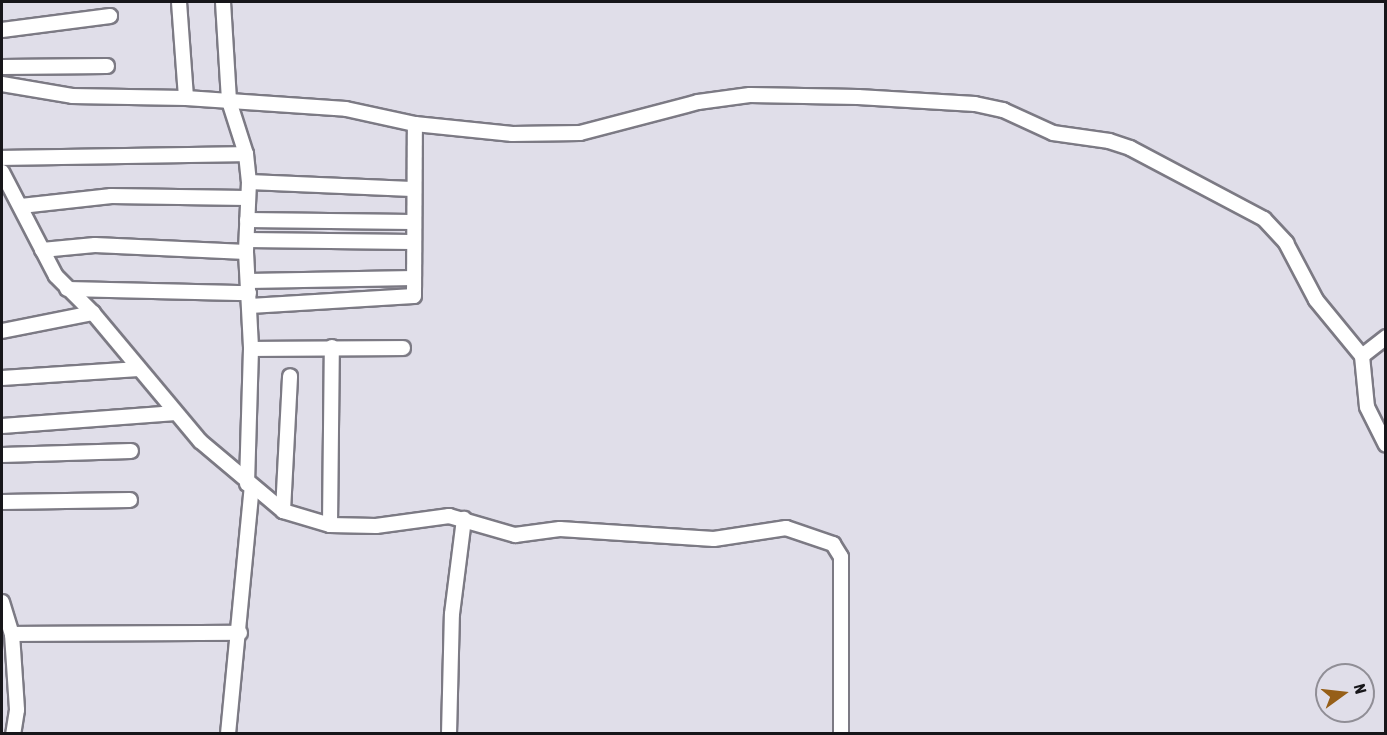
<!DOCTYPE html>
<html>
<head>
<meta charset="utf-8">
<style>
  body { margin:0 }
  #map { position:relative; width:1387px; height:735px; overflow:hidden; background:#e0dee9; font-family:"Asap Condensed",sans-serif }
  div>[style] { position:absolute }
  [style*='--x'] { left:calc(var(--x)*1px); top:calc(var(--y)*1px); width:calc(var(--w)*1px); rotate:calc(var(--a)*1deg) }
  .roads { filter:drop-shadow(2px 0 #7c7a84) drop-shadow(-2px 0 #7c7a84) drop-shadow(0 2px #7c7a84) drop-shadow(0 -2px #7c7a84) }
  .minor>* { height:14px; margin:-7px; padding:0 7px; transform-origin:7px; border-radius:7px; background:#fff }
  span { translate:-50% -50%; white-space:nowrap; text-align:center; line-height:1.15; -webkit-text-stroke:5px #e0dee9; paint-order:stroke }
  .frame { position:absolute; inset:0; border:3px solid #17161a; pointer-events:none }
  .north { position:absolute; left:1315px; top:663px; width:60px; height:60px; box-sizing:border-box; background:#e0dee9; border:2px solid #908e96; border-radius:50%; rotate:75deg; font-size:16px; font-weight:700; line-height:24px; text-align:center; color:#17161a }
  .north::after { content:''; display:block; margin:auto; width:21px; height:27px; background:#965f18; clip-path:polygon(50% 0,100% 100%,50% 72%,0 100%) }
</style>
</head>
<body>
<div id="map">
  <div class="roads">
    <div class="minor">
      <div style="--x:179;--y:2;--w:96;--a:85.8"></div>
      <div style="--x:223;--y:2;--w:99;--a:86.5"></div>
      <div style="--x:229;--y:101;--w:56;--a:72.2"></div>
      <div style="--x:246;--y:154;--w:28;--a:84"></div>
      <div style="--x:249;--y:182;--w:70;--a:92.5"></div>
      <div style="--x:246;--y:252;--w:97;--a:87"></div>
      <div style="--x:251;--y:349;--w:135;--a:91.7"></div>
      <div style="--x:2;--y:30;--w:109;--a:-7.4"></div>
      <div style="--x:2;--y:67;--w:105;--a:-0.5"></div>
      <div style="--x:2;--y:84;--w:71;--a:9.7"></div>
      <div style="--x:72;--y:96;--w:114;--a:1"></div>
      <div style="--x:186;--y:98;--w:160;--a:3.9"></div>
      <div style="--x:346;--y:109;--w:71;--a:12.3"></div>
      <div style="--x:415;--y:124;--w:98;--a:5.9"></div>
      <div style="--x:512;--y:134;--w:68;--a:-0.8"></div>
      <div style="--x:580;--y:133;--w:122;--a:-14.7"></div>
      <div style="--x:698;--y:102;--w:52;--a:-7.7"></div>
      <div style="--x:750;--y:95;--w:108;--a:1.1"></div>
      <div style="--x:858;--y:97;--w:117;--a:3.4"></div>
      <div style="--x:975;--y:104;--w:29;--a:12"></div>
      <div style="--x:1003;--y:110;--w:55;--a:24.7"></div>
      <div style="--x:1053;--y:133;--w:57;--a:8.1"></div>
      <div style="--x:1109;--y:141;--w:22;--a:18"></div>
      <div style="--x:1130;--y:148;--w:152;--a:27.9"></div>
      <div style="--x:1264;--y:219;--w:33;--a:47"></div>
      <div style="--x:1286;--y:243;--w:64;--a:62.2"></div>
      <div style="--x:1316;--y:300;--w:72;--a:50.6"></div>
      <div style="--x:1362;--y:356;--w:51;--a:84.4"></div>
      <div style="--x:1367;--y:407;--w:42;--a:63.4"></div>
      <div style="--x:2;--y:158;--w:244;--a:-0.9"></div>
      <div style="--x:2;--y:172;--w:117;--a:62.6"></div>
      <div style="--x:56;--y:276;--w:52;--a:45"></div>
      <div style="--x:93;--y:313;--w:167;--a:50.1"></div>
      <div style="--x:200;--y:441;--w:109;--a:40.1"></div>
      <div style="--x:283;--y:511;--w:49;--a:16.6"></div>
      <div style="--x:330;--y:525;--w:46;--a:1.2"></div>
      <div style="--x:376;--y:526;--w:74;--a:-7.8"></div>
      <div style="--x:449;--y:516;--w:69;--a:16.1"></div>
      <div style="--x:515;--y:535;--w:45;--a:-7.6"></div>
      <div style="--x:560;--y:529;--w:154;--a:3.7"></div>
      <div style="--x:714;--y:539;--w:73;--a:-8.7"></div>
      <div style="--x:786;--y:528;--w:50;--a:18.8"></div>
      <div style="--x:833;--y:544;--w:15;--a:58"></div>
      <div style="--x:841;--y:557;--w:177;--a:90"></div>
      <div style="--x:249;--y:182;--w:163;--a:2.5"></div>
      <div style="--x:21;--y:206;--w:91;--a:-6.3"></div>
      <div style="--x:111;--y:196;--w:136;--a:0.8"></div>
      <div style="--x:247;--y:220;--w:165;--a:0.7"></div>
      <div style="--x:247;--y:240;--w:165;--a:0.7"></div>
      <div style="--x:42;--y:250;--w:53;--a:-5.4"></div>
      <div style="--x:95;--y:245;--w:151;--a:2.7"></div>
      <div style="--x:248;--y:281;--w:166;--a:-1"></div>
      <div style="--x:67;--y:289;--w:182;--a:1.3"></div>
      <div style="--x:250;--y:306;--w:164;--a:-3.5"></div>
      <div style="--x:414;--y:296;--w:172;--a:-89.7"></div>
      <div style="--x:2;--y:331;--w:93;--a:-11.2"></div>
      <div style="--x:251;--y:349;--w:152;--a:-0.4"></div>
      <div style="--x:1362;--y:356;--w:31;--a:-38"></div>
      <div style="--x:2;--y:378;--w:137;--a:-3.8"></div>
      <div style="--x:2;--y:426;--w:171;--a:-4.3"></div>
      <div style="--x:2;--y:455;--w:129;--a:-1.8"></div>
      <div style="--x:2;--y:502;--w:128;--a:-0.9"></div>
      <div style="--x:283;--y:511;--w:135;--a:-87"></div>
      <div style="--x:330;--y:525;--w:178;--a:-89.4"></div>
      <div style="--x:2;--y:602;--w:34;--a:73"></div>
      <div style="--x:12;--y:634;--w:76;--a:86.2"></div>
      <div style="--x:17;--y:710;--w:24;--a:99"></div>
      <div style="--x:12;--y:634;--w:228;--a:-0.3"></div>
      <div style="--x:228;--y:734;--w:248;--a:-84.5"></div>
      <div style="--x:449;--y:734;--w:120;--a:-88.6"></div>
      <div style="--x:452;--y:614;--w:96;--a:-82.8"></div>
    </div>
  </div>
  <div class="frame"></div>
  <div class="north">N</div>
</div>
</body>
</html>
